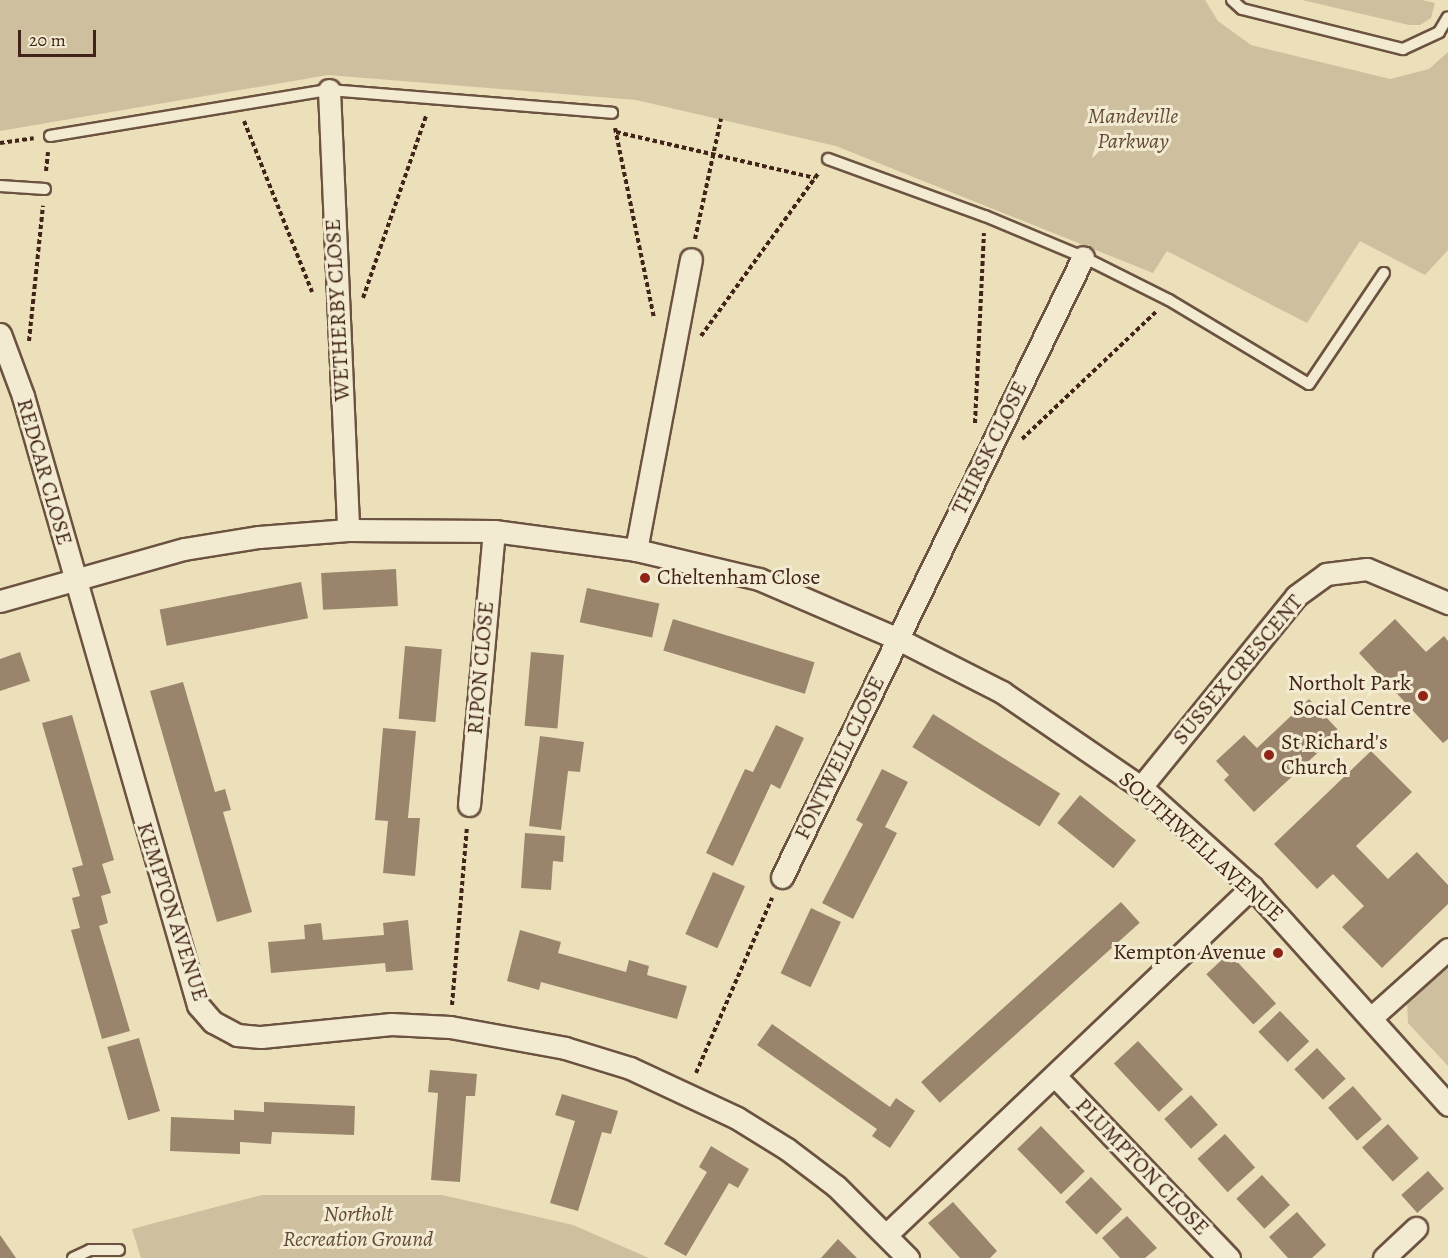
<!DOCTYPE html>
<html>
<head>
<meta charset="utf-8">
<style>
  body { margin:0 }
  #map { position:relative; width:1448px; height:1258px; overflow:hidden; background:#ebe0ba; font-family:Alegreya,serif }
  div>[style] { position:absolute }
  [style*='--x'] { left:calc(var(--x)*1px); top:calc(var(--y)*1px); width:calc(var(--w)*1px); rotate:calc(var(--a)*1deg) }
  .green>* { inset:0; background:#cec09e }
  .building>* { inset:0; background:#9a856c; transform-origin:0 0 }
  .path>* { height:4px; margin-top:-2px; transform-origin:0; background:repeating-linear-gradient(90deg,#422318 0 4.5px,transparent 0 7.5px) }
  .roads { filter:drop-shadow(2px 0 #6c5240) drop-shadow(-2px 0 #6c5240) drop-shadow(0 2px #6c5240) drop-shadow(0 -2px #6c5240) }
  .service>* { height:10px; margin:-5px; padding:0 5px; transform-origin:5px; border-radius:5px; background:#f2ebd2 }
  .minor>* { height:21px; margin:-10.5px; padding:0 10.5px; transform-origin:10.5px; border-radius:10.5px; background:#f2ebd2 }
  .dots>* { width:16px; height:16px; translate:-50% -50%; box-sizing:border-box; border:3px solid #f2ebd2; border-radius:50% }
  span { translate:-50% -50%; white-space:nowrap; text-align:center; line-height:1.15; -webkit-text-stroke:6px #f2ebd2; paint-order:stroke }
  .park-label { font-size:22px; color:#654a3a; font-style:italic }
  .street-label { font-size:22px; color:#422318 }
  .poi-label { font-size:22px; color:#422318 }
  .left { translate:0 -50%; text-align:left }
  .right { translate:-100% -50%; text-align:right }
  .scale { position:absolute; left:18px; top:30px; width:78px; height:27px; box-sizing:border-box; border:3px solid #422318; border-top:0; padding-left:8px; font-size:18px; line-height:21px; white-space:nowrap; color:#422318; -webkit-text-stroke:4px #f2ebd2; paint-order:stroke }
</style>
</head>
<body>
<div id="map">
  <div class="green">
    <div style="clip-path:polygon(0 0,1205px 0,1218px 21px,1251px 45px,1390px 79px,1429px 69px,1448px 52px,1448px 250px,1425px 275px,1360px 241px,1307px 323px,1167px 251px,1153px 273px,836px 146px,636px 100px,328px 75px,0 131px)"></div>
    <div style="clip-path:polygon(1302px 0,1422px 0,1435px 3px,1431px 18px,1420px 25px,1409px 25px)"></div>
    <div style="clip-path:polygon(1448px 964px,1448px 1066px,1408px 1023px,1407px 1001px)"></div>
    <div style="clip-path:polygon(262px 1195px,442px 1195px,573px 1225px,649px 1258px,141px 1258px,132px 1229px)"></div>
  </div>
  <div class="building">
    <div style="left:396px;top:569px;width:37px;height:75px;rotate:87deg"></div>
    <div style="left:301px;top:582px;width:37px;height:144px;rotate:79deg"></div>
    <div style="left:587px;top:588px;width:74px;height:35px;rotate:12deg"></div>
    <div style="left:673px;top:619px;width:148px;height:33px;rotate:17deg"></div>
    <div style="clip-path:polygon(1395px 619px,1426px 652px,1444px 636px,1448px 641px,1448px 739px,1443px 743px,1359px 653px)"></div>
    <div style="left:405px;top:646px;width:37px;height:73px;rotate:5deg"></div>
    <div style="clip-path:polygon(20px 652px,30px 681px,0 691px,0 659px)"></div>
    <div style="left:531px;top:652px;width:33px;height:74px;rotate:5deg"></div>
    <div style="clip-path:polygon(183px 682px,215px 792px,225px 789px,231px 810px,223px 812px,252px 912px,217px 922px,150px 691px)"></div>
    <div style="clip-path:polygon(1309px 699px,1340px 732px,1254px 812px,1224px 780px,1229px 775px,1216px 761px,1244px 735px,1257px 748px)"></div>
    <div style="left:933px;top:714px;width:150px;height:39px;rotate:32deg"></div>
    <div style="clip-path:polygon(72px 715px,114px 860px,102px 864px,111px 893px,101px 896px,108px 923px,99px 926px,130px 1031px,102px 1039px,71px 930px,80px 928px,72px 898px,80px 896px,72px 868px,83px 865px,42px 723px)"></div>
    <div style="clip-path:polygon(776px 725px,804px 738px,780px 789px,771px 784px,733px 866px,706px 853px,745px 769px,753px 772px)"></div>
    <div style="clip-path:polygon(383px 728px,416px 731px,408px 818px,420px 818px,415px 876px,383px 873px,388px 821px,375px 820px)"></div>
    <div style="clip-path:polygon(540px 736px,584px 742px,580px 772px,568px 771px,561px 830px,529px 826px)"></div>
    <div style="clip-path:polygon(1371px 751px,1412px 792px,1356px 846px,1388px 879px,1417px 852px,1448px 885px,1448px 904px,1382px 968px,1342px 927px,1364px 906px,1333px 874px,1317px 889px,1274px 844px)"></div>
    <div style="clip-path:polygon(882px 769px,908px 782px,885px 827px,897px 833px,853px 919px,822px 903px,863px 824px,856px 820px)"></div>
    <div style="left:1080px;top:795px;width:72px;height:36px;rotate:39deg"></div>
    <div style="clip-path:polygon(525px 833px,565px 836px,563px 862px,553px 861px,551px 890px,521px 888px)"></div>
    <div style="left:713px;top:872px;width:35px;height:68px;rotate:24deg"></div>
    <div style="left:1121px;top:902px;width:28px;height:269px;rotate:48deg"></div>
    <div style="left:811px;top:908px;width:33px;height:72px;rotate:25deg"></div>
    <div style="clip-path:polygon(408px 920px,413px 970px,386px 972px,385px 963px,271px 973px,268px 942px,305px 939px,304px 925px,321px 923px,323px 940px,384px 935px,383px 923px)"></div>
    <div style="clip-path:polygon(520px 930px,561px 942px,558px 953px,626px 972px,629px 960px,649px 966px,647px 975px,687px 986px,677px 1019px,541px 982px,539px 990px,507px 981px)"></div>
    <div style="left:1229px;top:953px;width:69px;height:31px;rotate:47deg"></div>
    <div style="left:1280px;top:1011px;width:42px;height:30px;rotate:46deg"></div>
    <div style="clip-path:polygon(772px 1024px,890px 1107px,896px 1098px,915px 1111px,890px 1148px,872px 1136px,877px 1129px,757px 1045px)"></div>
    <div style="left:139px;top:1038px;width:76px;height:33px;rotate:74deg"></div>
    <div style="left:1138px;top:1041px;width:66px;height:33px;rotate:47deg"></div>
    <div style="left:1317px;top:1048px;width:42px;height:31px;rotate:47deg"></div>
    <div style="clip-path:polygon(430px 1070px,477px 1074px,475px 1096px,466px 1096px,460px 1182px,431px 1180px,438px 1093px,428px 1092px)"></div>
    <div style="left:1353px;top:1086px;width:44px;height:33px;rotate:49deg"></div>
    <div style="clip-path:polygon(562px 1094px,618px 1111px,611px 1134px,602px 1132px,578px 1211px,550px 1203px,575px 1121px,555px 1115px)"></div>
    <div style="left:1191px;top:1095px;width:40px;height:36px;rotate:48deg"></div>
    <div style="clip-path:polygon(264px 1102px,355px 1106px,354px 1135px,272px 1132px,271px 1144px,240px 1142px,240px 1154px,170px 1151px,171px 1117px,234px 1120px,234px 1110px,264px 1112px)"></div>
    <div style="left:1388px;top:1124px;width:46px;height:35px;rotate:48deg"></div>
    <div style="left:1041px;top:1126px;width:63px;height:33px;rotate:46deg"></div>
    <div style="left:1225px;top:1134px;width:45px;height:37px;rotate:48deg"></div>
    <div style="clip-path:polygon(711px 1146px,749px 1169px,738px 1188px,729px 1183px,686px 1256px,664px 1244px,707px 1172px,699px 1167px)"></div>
    <div style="left:1428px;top:1171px;width:24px;height:36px;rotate:48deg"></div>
    <div style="left:1262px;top:1175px;width:41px;height:35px;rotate:47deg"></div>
    <div style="left:1091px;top:1177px;width:45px;height:36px;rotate:46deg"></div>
    <div style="clip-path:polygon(953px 1202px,997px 1251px,990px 1258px,960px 1258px,928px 1223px)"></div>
    <div style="clip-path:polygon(1297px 1212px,1326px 1245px,1312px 1258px,1288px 1258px,1269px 1237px)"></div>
    <div style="clip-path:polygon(1127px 1216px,1157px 1248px,1145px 1258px,1120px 1258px,1102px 1238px)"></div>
    <div style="clip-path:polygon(0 1235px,16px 1258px,0 1258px)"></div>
    <div style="clip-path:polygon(838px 1239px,857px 1258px,821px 1258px)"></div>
  </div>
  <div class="path">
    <div style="--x:244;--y:121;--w:184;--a:68.3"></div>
    <div style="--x:615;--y:128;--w:194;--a:78.4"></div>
    <div style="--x:616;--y:132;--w:204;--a:13"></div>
    <div style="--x:0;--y:143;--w:34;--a:-8"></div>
    <div style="--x:46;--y:171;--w:19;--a:-84"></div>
    <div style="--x:695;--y:239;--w:123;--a:-77.8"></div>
    <div style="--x:363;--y:298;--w:193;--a:-70.9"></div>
    <div style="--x:701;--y:336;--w:200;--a:-54.2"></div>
    <div style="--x:29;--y:341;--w:136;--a:-84.1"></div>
    <div style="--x:975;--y:423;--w:190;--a:-87.3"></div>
    <div style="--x:1022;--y:439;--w:185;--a:-43.5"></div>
    <div style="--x:452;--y:1005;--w:179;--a:-85.2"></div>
    <div style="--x:696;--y:1073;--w:191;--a:-66.5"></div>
  </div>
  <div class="roads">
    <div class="service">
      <div style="--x:1232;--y:0;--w:13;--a:42"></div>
      <div style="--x:1242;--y:9;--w:166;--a:14"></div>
      <div style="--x:1403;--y:49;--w:40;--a:-25"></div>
      <div style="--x:1439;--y:32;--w:17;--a:-59"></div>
      <div style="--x:50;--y:136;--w:283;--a:-9.4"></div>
      <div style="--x:329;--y:90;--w:284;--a:4.6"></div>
      <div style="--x:828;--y:159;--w:167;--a:20"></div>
      <div style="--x:985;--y:216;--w:106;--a:22.7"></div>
      <div style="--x:1083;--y:257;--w:96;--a:26.6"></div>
      <div style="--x:1169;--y:300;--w:163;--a:31"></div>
      <div style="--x:1309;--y:384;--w:134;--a:-56"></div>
      <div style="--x:0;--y:186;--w:45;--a:3.8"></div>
      <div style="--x:73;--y:1258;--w:19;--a:-25"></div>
      <div style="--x:90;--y:1250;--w:29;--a:0"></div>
    </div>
    <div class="minor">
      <div style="--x:329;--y:90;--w:440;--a:87.5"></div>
      <div style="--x:0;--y:334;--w:66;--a:69.6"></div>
      <div style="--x:23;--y:396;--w:634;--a:73.97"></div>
      <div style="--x:198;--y:1005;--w:23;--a:49"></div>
      <div style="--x:213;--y:1022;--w:27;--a:28"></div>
      <div style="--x:237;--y:1035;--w:24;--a:5"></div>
      <div style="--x:261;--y:1037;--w:131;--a:-5.7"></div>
      <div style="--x:391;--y:1024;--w:59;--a:2.9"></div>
      <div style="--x:450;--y:1027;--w:117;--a:10.3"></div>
      <div style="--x:565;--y:1048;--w:68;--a:17.1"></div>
      <div style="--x:630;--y:1068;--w:118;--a:25"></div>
      <div style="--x:737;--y:1118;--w:59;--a:31.8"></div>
      <div style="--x:787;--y:1149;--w:61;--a:37.1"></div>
      <div style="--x:836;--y:1186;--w:102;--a:45"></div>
      <div style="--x:636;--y:550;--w:296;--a:-79.3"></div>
      <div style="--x:0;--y:601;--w:191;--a:-15.8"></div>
      <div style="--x:184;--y:549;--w:76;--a:-9.1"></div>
      <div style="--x:259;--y:537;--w:89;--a:-4.5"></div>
      <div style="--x:348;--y:530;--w:146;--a:0.4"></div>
      <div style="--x:494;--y:531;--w:143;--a:7.6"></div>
      <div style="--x:636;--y:550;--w:126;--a:13.3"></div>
      <div style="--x:759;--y:579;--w:151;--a:23.3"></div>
      <div style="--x:898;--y:639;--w:117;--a:27"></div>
      <div style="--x:1002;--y:692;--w:168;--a:34.4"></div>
      <div style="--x:1141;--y:787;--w:149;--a:42"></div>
      <div style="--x:1252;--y:887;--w:293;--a:48"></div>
      <div style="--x:1141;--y:787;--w:246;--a:-50.9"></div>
      <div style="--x:1296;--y:596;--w:37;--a:-36"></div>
      <div style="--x:1326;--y:574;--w:41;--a:-7"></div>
      <div style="--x:1367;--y:569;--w:88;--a:22.8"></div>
      <div style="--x:469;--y:805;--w:275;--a:-84.8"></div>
      <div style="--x:782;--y:877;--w:689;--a:-64.1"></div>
      <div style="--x:1372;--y:1017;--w:102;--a:-41.8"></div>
      <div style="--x:1055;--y:1076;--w:252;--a:46.3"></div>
      <div style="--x:887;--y:1234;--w:504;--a:-43.55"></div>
      <div style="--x:1384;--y:1258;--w:44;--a:-43.2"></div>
    </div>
  </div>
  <div class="dots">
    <div style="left:645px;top:578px;background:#8f2418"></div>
    <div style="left:1423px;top:696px;background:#8f2418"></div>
    <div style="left:1269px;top:755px;background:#8f2418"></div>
    <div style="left:1278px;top:953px;background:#8f2418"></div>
  </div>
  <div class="park-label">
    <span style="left:1133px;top:129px">Mandeville<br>Parkway</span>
    <span style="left:358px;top:1227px">Northolt<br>Recreation Ground</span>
  </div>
  <div class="street-label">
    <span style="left:338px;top:310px;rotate:-93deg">WETHERBY CLOSE</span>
    <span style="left:990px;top:448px;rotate:-64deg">THIRSK CLOSE</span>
    <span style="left:44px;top:472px;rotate:74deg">REDCAR CLOSE</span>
    <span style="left:481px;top:668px;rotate:-85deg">RIPON CLOSE</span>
    <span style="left:1238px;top:670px;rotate:-50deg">SUSSEX CRESCENT</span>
    <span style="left:840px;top:758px;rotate:-64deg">FONTWELL CLOSE</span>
    <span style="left:1201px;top:847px;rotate:42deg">SOUTHWELL AVENUE</span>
    <span style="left:172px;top:912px;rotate:72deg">KEMPTON AVENUE</span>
    <span style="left:1142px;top:1167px;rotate:46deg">PLUMPTON CLOSE</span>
  </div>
  <div class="poi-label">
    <span class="left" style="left:657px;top:578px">Cheltenham Close</span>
    <span class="right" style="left:1411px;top:696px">Northolt Park<br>Social Centre</span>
    <span class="left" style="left:1281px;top:755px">St Richard's<br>Church</span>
    <span class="right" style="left:1266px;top:953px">Kempton Avenue</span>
  </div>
  <div class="scale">20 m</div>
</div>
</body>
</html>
